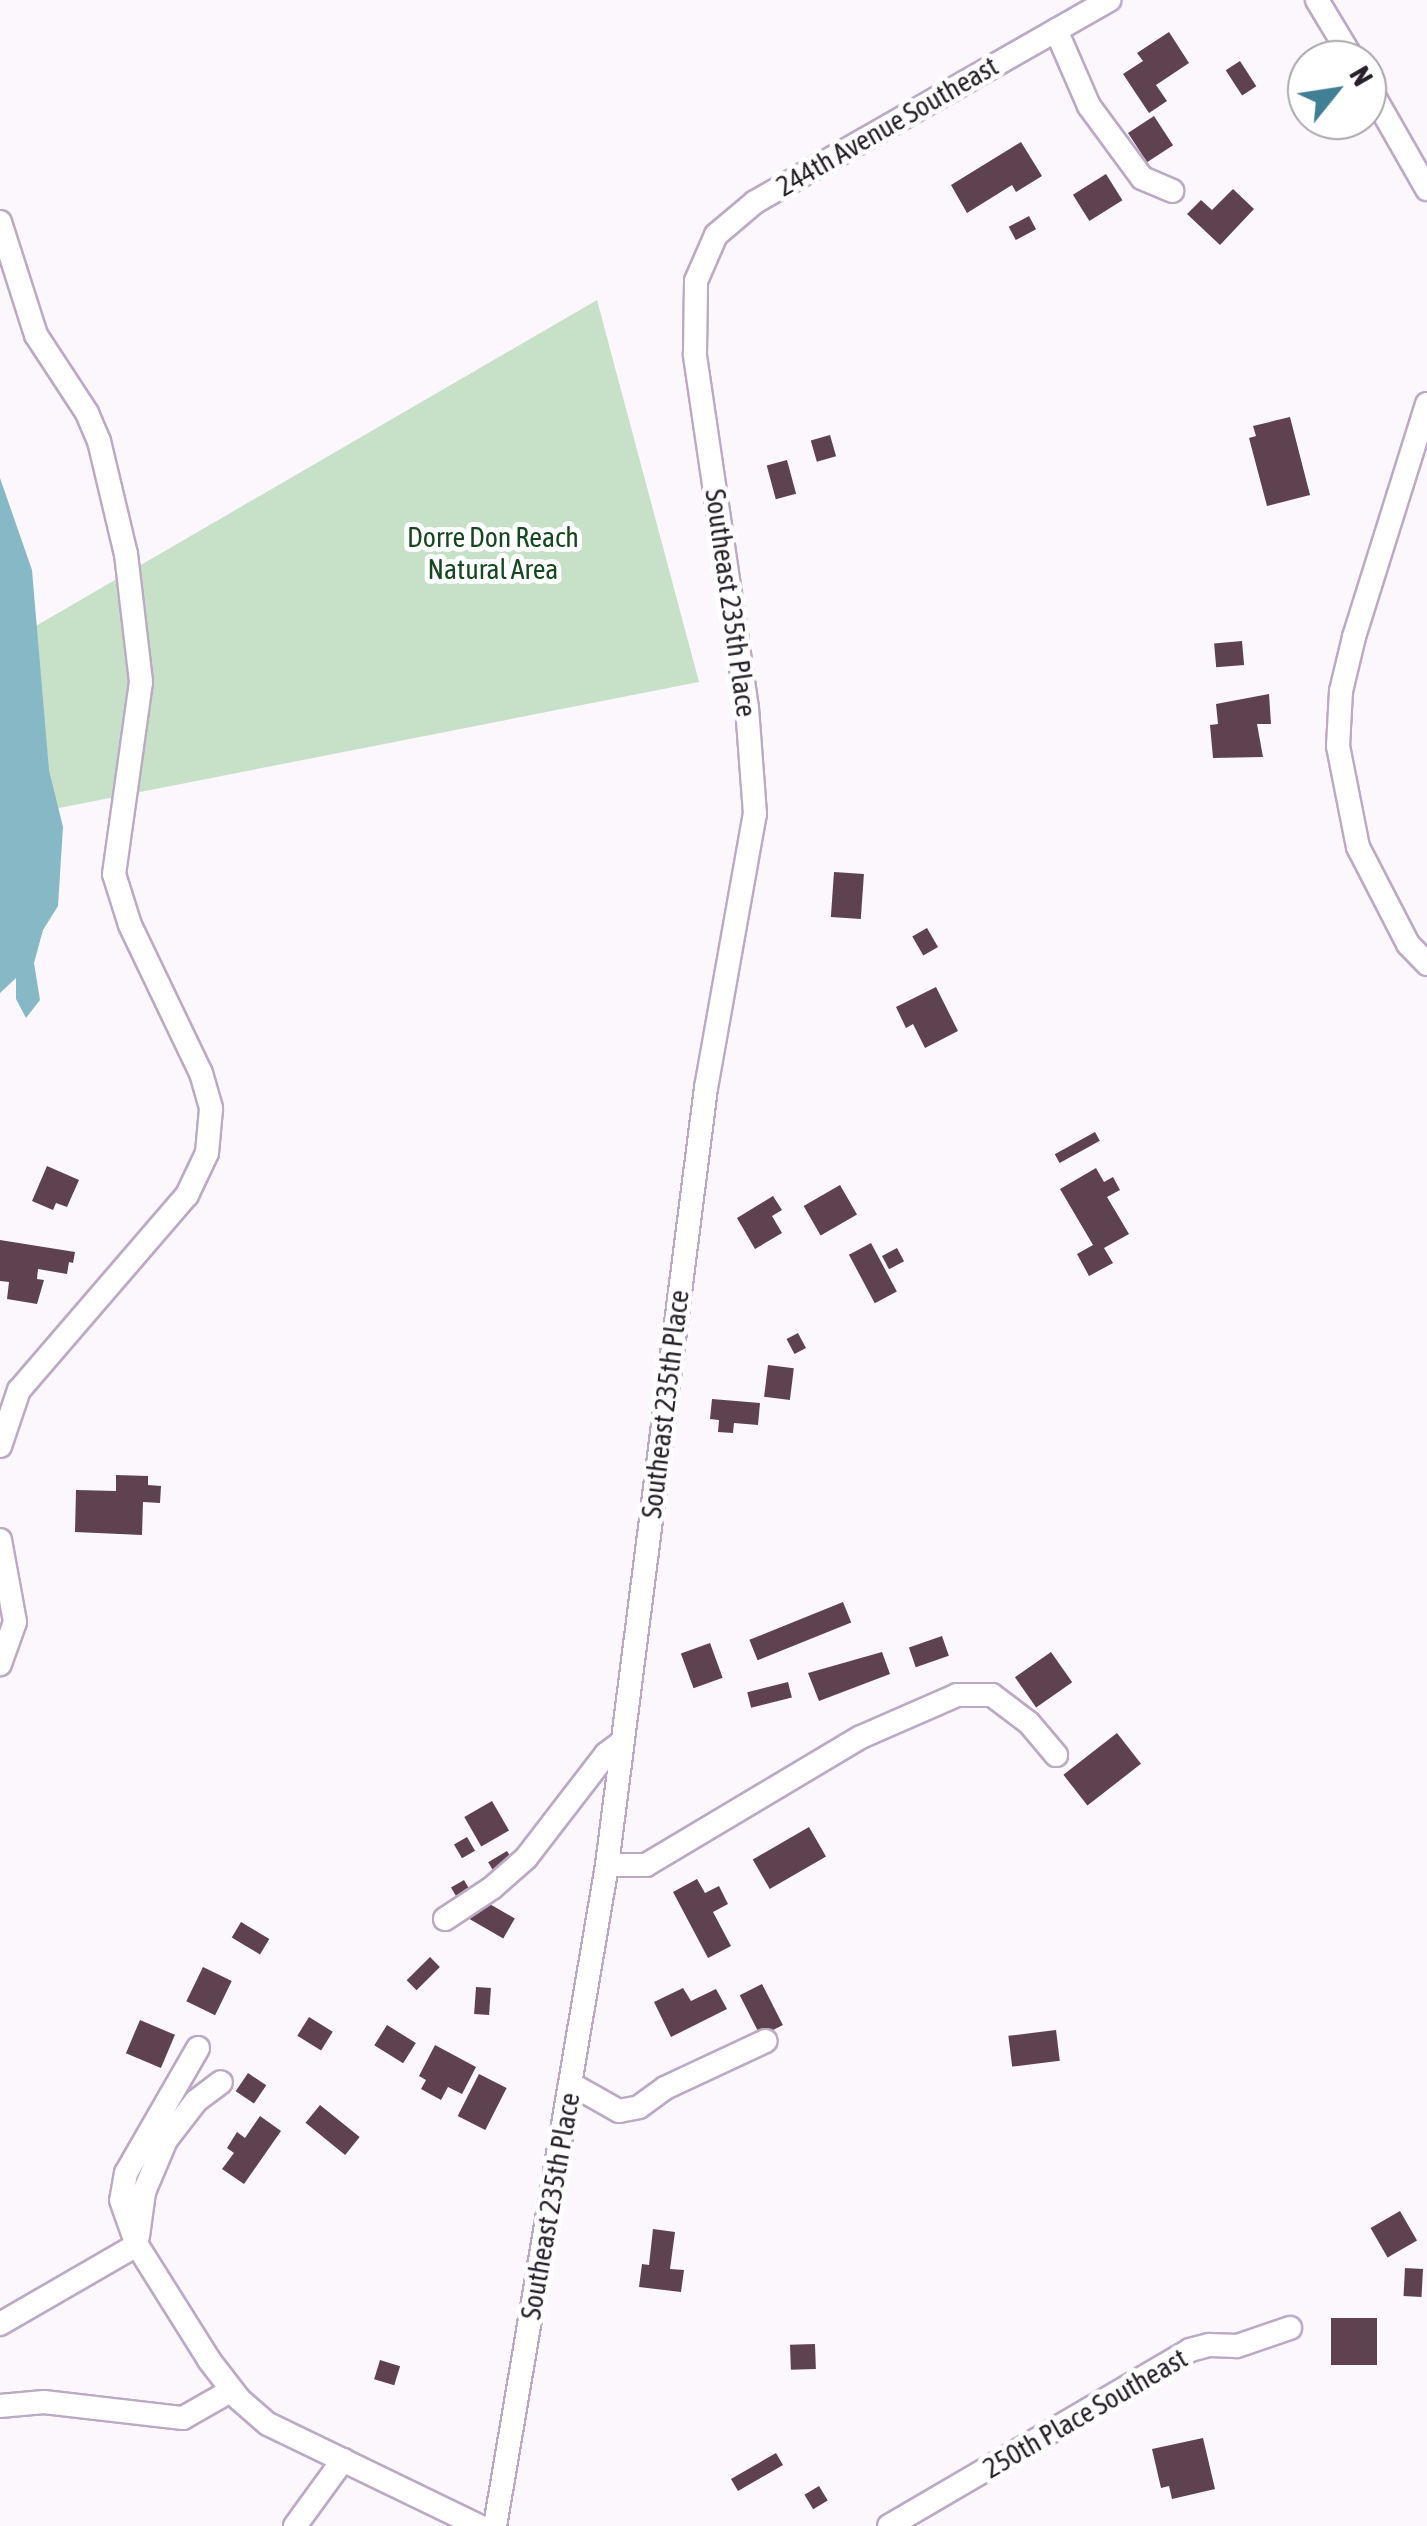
<!DOCTYPE html>
<html>
<head>
<meta charset="utf-8">
<style>
  body { margin:0 }
  #map { position:relative; width:1427px; height:2526px; overflow:hidden; background:#fbf7fd; font-family:"Asap Condensed",sans-serif }
  div>[style] { position:absolute }
  [style*='--x'] { left:calc(var(--x)*1px); top:calc(var(--y)*1px); width:calc(var(--w)*1px); rotate:calc(var(--a)*1deg) }
  .green>* { inset:0; background:#c7e1c9 }
  .water>* { inset:0; background:#87b8c5 }
  .building>* { inset:0; background:#5e424f; transform-origin:0 0 }
  .roads { filter:drop-shadow(2px 0 #bcaac5) drop-shadow(-2px 0 #bcaac5) drop-shadow(0 2px #bcaac5) drop-shadow(0 -2px #bcaac5) }
  .minor>* { height:22px; margin:-11px; padding:0 11px; transform-origin:11px; border-radius:11px; background:#fff }
  span { translate:-50% -50%; white-space:nowrap; text-align:center; line-height:1.15; -webkit-text-stroke:10px #fff; paint-order:stroke }
  .street-label { font-size:28px; color:#27202a }
  .park-label { font-size:28px; color:#174720 }
  .north { position:absolute; left:1287px; top:40px; width:100px; height:100px; box-sizing:border-box; background:#fff; border:2px solid #a9a6aa; border-radius:50%; rotate:60deg; font-size:28px; font-weight:700; line-height:40px; text-align:center; color:#27202a }
  .north::after { content:''; display:block; margin:auto; width:35px; height:45px; background:#407f94; clip-path:polygon(50% 0,100% 100%,50% 72%,0 100%) }
</style>
</head>
<body>
<div id="map">
  <div class="green">
    <div style="clip-path:polygon(597px 300px,699px 682px,54px 809px,45px 773px,34px 627px)"></div>
  </div>
  <div class="water">
    <div style="clip-path:polygon(0 478px,32px 570px,49px 770px,63px 827px,58px 906px,43px 930px,34px 963px,40px 1000px,26px 1018px,16px 999px,16px 978px,0 993px)"></div>
  </div>
  <div class="building">
    <div style="clip-path:polygon(1169px 32px,1189px 63px,1156px 85px,1167px 101px,1149px 113px,1123px 74px,1143px 61px,1137px 53px)"></div>
    <div style="left:1240px;top:61px;width:30px;height:17px;rotate:57deg"></div>
    <div style="left:1154px;top:116px;width:35px;height:31px;rotate:57deg"></div>
    <div style="clip-path:polygon(1021px 142px,1042px 176px,1016px 192px,1012px 185px,967px 213px,951px 185px)"></div>
    <div style="left:1106px;top:174px;width:31px;height:39px;rotate:58deg"></div>
    <div style="clip-path:polygon(1233px 189px,1254px 209px,1220px 245px,1187px 214px,1201px 200px,1212px 210px)"></div>
    <div style="left:1029px;top:216px;width:15px;height:23px;rotate:62deg"></div>
    <div style="clip-path:polygon(1290px 417px,1310px 495px,1267px 506px,1249px 438px,1256px 436px,1253px 426px)"></div>
    <div style="left:830px;top:435px;width:22px;height:20px;rotate:74deg"></div>
    <div style="left:787px;top:460px;width:35px;height:21px;rotate:75deg"></div>
    <div style="left:1242px;top:641px;width:24px;height:28px;rotate:85deg"></div>
    <div style="clip-path:polygon(1269px 694px,1271px 724px,1257px 724px,1263px 757px,1213px 758px,1210px 725px,1218px 724px,1216px 704px)"></div>
    <div style="left:834px;top:872px;width:30px;height:45px;rotate:4deg"></div>
    <div style="left:927px;top:928px;width:22px;height:17px;rotate:60deg"></div>
    <div style="clip-path:polygon(936px 987px,958px 1031px,925px 1048px,913px 1024px,906px 1028px,896px 1007px)"></div>
    <div style="left:1095px;top:1132px;width:10px;height:46px;rotate:61deg"></div>
    <div style="clip-path:polygon(47px 1166px,79px 1180px,67px 1207px,56px 1203px,53px 1210px,32px 1201px)"></div>
    <div style="clip-path:polygon(1096px 1168px,1104px 1182px,1113px 1177px,1120px 1190px,1107px 1197px,1129px 1234px,1104px 1248px,1113px 1263px,1089px 1276px,1077px 1254px,1093px 1245px,1060px 1189px)"></div>
    <div style="left:840px;top:1185px;width:34px;height:42px;rotate:60deg"></div>
    <div style="clip-path:polygon(773px 1196px,782px 1210px,772px 1216px,782px 1233px,755px 1249px,737px 1218px)"></div>
    <div style="clip-path:polygon(0 1240px,75px 1252px,73px 1263px,69px 1262px,67px 1274px,38px 1269px,37px 1279px,44px 1280px,37px 1304px,7px 1299px,9px 1282px,0 1281px)"></div>
    <div style="left:871px;top:1243px;width:55px;height:25px;rotate:62deg"></div>
    <div style="left:897px;top:1248px;width:15px;height:17px;rotate:62deg"></div>
    <div style="left:798px;top:1333px;width:17px;height:13px;rotate:62deg"></div>
    <div style="left:768px;top:1365px;width:26px;height:32px;rotate:7deg"></div>
    <div style="clip-path:polygon(712px 1399px,760px 1403px,758px 1425px,734px 1423px,733px 1433px,718px 1432px,719px 1420px,710px 1419px)"></div>
    <div style="clip-path:polygon(116px 1475px,148px 1476px,148px 1485px,161px 1486px,160px 1503px,143px 1502px,142px 1535px,75px 1532px,76px 1490px,116px 1491px)"></div>
    <div style="left:843px;top:1602px;width:22px;height:101px;rotate:68deg"></div>
    <div style="left:942px;top:1636px;width:21px;height:35px;rotate:71deg"></div>
    <div style="left:710px;top:1643px;width:37px;height:31px;rotate:70deg"></div>
    <div style="clip-path:polygon(882px 1652px,890px 1674px,819px 1701px,808px 1673px)"></div>
    <div style="left:1051px;top:1652px;width:37px;height:44px;rotate:55deg"></div>
    <div style="left:788px;top:1682px;width:16px;height:42px;rotate:76deg"></div>
    <div style="left:1117px;top:1733px;width:39px;height:68px;rotate:52deg"></div>
    <div style="left:492px;top:1801px;width:34px;height:32px;rotate:60deg"></div>
    <div style="left:809px;top:1827px;width:34px;height:65px;rotate:60deg"></div>
    <div style="left:467px;top:1837px;width:16px;height:15px;rotate:60deg"></div>
    <div style="left:507px;top:1851px;width:12px;height:22px;rotate:59deg"></div>
    <div style="clip-path:polygon(697px 1879px,705px 1893px,719px 1886px,728px 1904px,713px 1912px,731px 1946px,708px 1958px,673px 1892px)"></div>
    <div style="left:464px;top:1880px;width:14px;height:15px;rotate:60deg"></div>
    <div style="left:481px;top:1899px;width:39px;height:23px;rotate:30deg"></div>
    <div style="left:241px;top:1922px;width:33px;height:18px;rotate:31deg"></div>
    <div style="left:430px;top:1957px;width:14px;height:33px;rotate:45deg"></div>
    <div style="left:203px;top:1967px;width:32px;height:38px;rotate:26deg"></div>
    <div style="left:762px;top:1984px;width:46px;height:25px;rotate:63deg"></div>
    <div style="left:476px;top:1987px;width:15px;height:27px;rotate:4deg"></div>
    <div style="clip-path:polygon(683px 1988px,691px 2001px,716px 1989px,727px 2009px,671px 2037px,654px 2002px)"></div>
    <div style="left:309px;top:2017px;width:28px;height:22px;rotate:32deg"></div>
    <div style="left:140px;top:2020px;width:38px;height:36px;rotate:23deg"></div>
    <div style="left:387px;top:2025px;width:34px;height:24px;rotate:32deg"></div>
    <div style="left:1056px;top:2030px;width:31px;height:48px;rotate:83deg"></div>
    <div style="clip-path:polygon(435px 2045px,476px 2067px,462px 2094px,448px 2087px,441px 2100px,421px 2089px,426px 2080px,419px 2076px)"></div>
    <div style="left:248px;top:2073px;width:22px;height:22px;rotate:34deg"></div>
    <div style="left:479px;top:2074px;width:31px;height:47px;rotate:27deg"></div>
    <div style="left:320px;top:2105px;width:51px;height:23px;rotate:39deg"></div>
    <div style="clip-path:polygon(260px 2116px,281px 2131px,244px 2184px,222px 2169px,234px 2153px,227px 2148px,237px 2132px,245px 2138px)"></div>
    <div style="left:1400px;top:2211px;width:34px;height:34px;rotate:60deg"></div>
    <div style="clip-path:polygon(653px 2229px,675px 2232px,670px 2269px,684px 2270px,681px 2292px,639px 2287px,642px 2264px,649px 2265px)"></div>
    <div style="left:1405px;top:2268px;width:18px;height:28px;rotate:3deg"></div>
    <div style="left:1331px;top:2318px;width:46px;height:47px"></div>
    <div style="left:815px;top:2344px;width:25px;height:25px;rotate:88deg"></div>
    <div style="left:380px;top:2360px;width:21px;height:20px;rotate:17deg"></div>
    <div style="clip-path:polygon(1203px 2438px,1215px 2489px,1172px 2499px,1169px 2486px,1161px 2488px,1152px 2449px)"></div>
    <div style="left:776px;top:2453px;width:14px;height:52px;rotate:60deg"></div>
    <div style="left:819px;top:2486px;width:17px;height:17px;rotate:59deg"></div>
  </div>
  <div class="roads">
    <div class="minor">
      <div style="--x:1317;--y:0;--w:70;--a:59"></div>
      <div style="--x:1056;--y:30;--w:83;--a:66.5"></div>
      <div style="--x:1089;--y:106;--w:89;--a:53.6"></div>
      <div style="--x:1142;--y:178;--w:33;--a:23"></div>
      <div style="--x:1367;--y:84;--w:121;--a:60.3"></div>
      <div style="--x:0;--y:222;--w:119;--a:72.3"></div>
      <div style="--x:36;--y:335;--w:93;--a:56.8"></div>
      <div style="--x:87;--y:413;--w:30;--a:67"></div>
      <div style="--x:99;--y:441;--w:116;--a:76.6"></div>
      <div style="--x:126;--y:554;--w:129;--a:83.3"></div>
      <div style="--x:141;--y:682;--w:194;--a:98"></div>
      <div style="--x:114;--y:874;--w:53;--a:72.6"></div>
      <div style="--x:130;--y:925;--w:164;--a:64.4"></div>
      <div style="--x:201;--y:1073;--w:37;--a:74"></div>
      <div style="--x:211;--y:1109;--w:44;--a:95.2"></div>
      <div style="--x:207;--y:1153;--w:47;--a:115.5"></div>
      <div style="--x:187;--y:1195;--w:257;--a:130.7"></div>
      <div style="--x:19;--y:1390;--w:59;--a:108.7"></div>
      <div style="--x:1427;--y:404;--w:244;--a:107.4"></div>
      <div style="--x:1354;--y:637;--w:56;--a:103.5"></div>
      <div style="--x:1341;--y:691;--w:55;--a:93.1"></div>
      <div style="--x:1338;--y:746;--w:103;--a:78.8"></div>
      <div style="--x:1358;--y:847;--w:109;--a:62.7"></div>
      <div style="--x:1408;--y:944;--w:28;--a:46"></div>
      <div style="--x:0;--y:1540;--w:83;--a:79.6"></div>
      <div style="--x:15;--y:1622;--w:45;--a:109.7"></div>
      <div style="--x:607;--y:1865;--w:39;--a:0"></div>
      <div style="--x:646;--y:1865;--w:250;--a:-30.8"></div>
      <div style="--x:861;--y:1737;--w:105;--a:-23.6"></div>
      <div style="--x:957;--y:1695;--w:35;--a:0"></div>
      <div style="--x:992;--y:1695;--w:46;--a:37.1"></div>
      <div style="--x:1029;--y:1723;--w:42;--a:49.8"></div>
      <div style="--x:445;--y:1919;--w:56;--a:-33.4"></div>
      <div style="--x:492;--y:1888;--w:45;--a:-41.4"></div>
      <div style="--x:526;--y:1858;--w:131;--a:-52.4"></div>
      <div style="--x:606;--y:1754;--w:20;--a:-37"></div>
      <div style="--x:198;--y:2048;--w:144;--a:119.9"></div>
      <div style="--x:126;--y:2173;--w:27;--a:100"></div>
      <div style="--x:121;--y:2200;--w:48;--a:70.4"></div>
      <div style="--x:137;--y:2245;--w:136;--a:57.9"></div>
      <div style="--x:209;--y:2360;--w:49;--a:52.4"></div>
      <div style="--x:239;--y:2399;--w:38;--a:41"></div>
      <div style="--x:268;--y:2424;--w:234;--a:25.8"></div>
      <div style="--x:571;--y:2084;--w:55;--a:29.4"></div>
      <div style="--x:619;--y:2111;--w:20;--a:-11"></div>
      <div style="--x:639;--y:2107;--w:32;--a:-36"></div>
      <div style="--x:665;--y:2088;--w:111;--a:-25"></div>
      <div style="--x:138;--y:2236;--w:44;--a:-82.2"></div>
      <div style="--x:144;--y:2192;--w:56;--a:-67.1"></div>
      <div style="--x:166;--y:2140;--w:49;--a:-52.4"></div>
      <div style="--x:196;--y:2101;--w:31;--a:-37"></div>
      <div style="--x:0;--y:2324;--w:158;--a:-30"></div>
      <div style="--x:0;--y:2406;--w:44;--a:-5.2"></div>
      <div style="--x:44;--y:2402;--w:140;--a:6.6"></div>
      <div style="--x:183;--y:2418;--w:56;--a:-29.7"></div>
      <div style="--x:295;--y:2526;--w:82;--a:-54"></div>
      <div style="--x:495;--y:2526;--w:670;--a:-80.38"></div>
      <div style="--x:607;--y:1865;--w:783;--a:-82.74"></div>
      <div style="--x:706;--y:1088;--w:278;--a:-79.9"></div>
      <div style="--x:755;--y:814;--w:106;--a:-94.3"></div>
      <div style="--x:747;--y:708;--w:358;--a:-98.4"></div>
      <div style="--x:695;--y:354;--w:73;--a:-89.2"></div>
      <div style="--x:696;--y:281;--w:50;--a:-66.5"></div>
      <div style="--x:716;--y:235;--w:51;--a:-40.2"></div>
      <div style="--x:755;--y:202;--w:408;--a:-29.7"></div>
      <div style="--x:889;--y:2526;--w:349;--a:-30.3"></div>
      <div style="--x:1190;--y:2350;--w:20;--a:-15"></div>
      <div style="--x:1209;--y:2345;--w:28;--a:2"></div>
      <div style="--x:1237;--y:2346;--w:56;--a:-18.8"></div>
    </div>
  </div>
  <div class="street-label">
    <span style="left:887px;top:126px;rotate:-30deg">244th Avenue Southeast</span>
    <span style="left:731px;top:603px;rotate:82deg">Southeast 235th Place</span>
    <span style="left:665px;top:1404px;rotate:-83deg">Southeast 235th Place</span>
    <span style="left:550px;top:2206px;rotate:-80deg">Southeast 235th Place</span>
    <span style="left:1085px;top:2413px;rotate:-30deg">250th Place Southeast</span>
  </div>
  <div class="park-label">
    <span style="left:493px;top:553px">Dorre Don Reach<br>Natural Area</span>
  </div>
  <div class="north">N</div>
</div>
</body>
</html>
